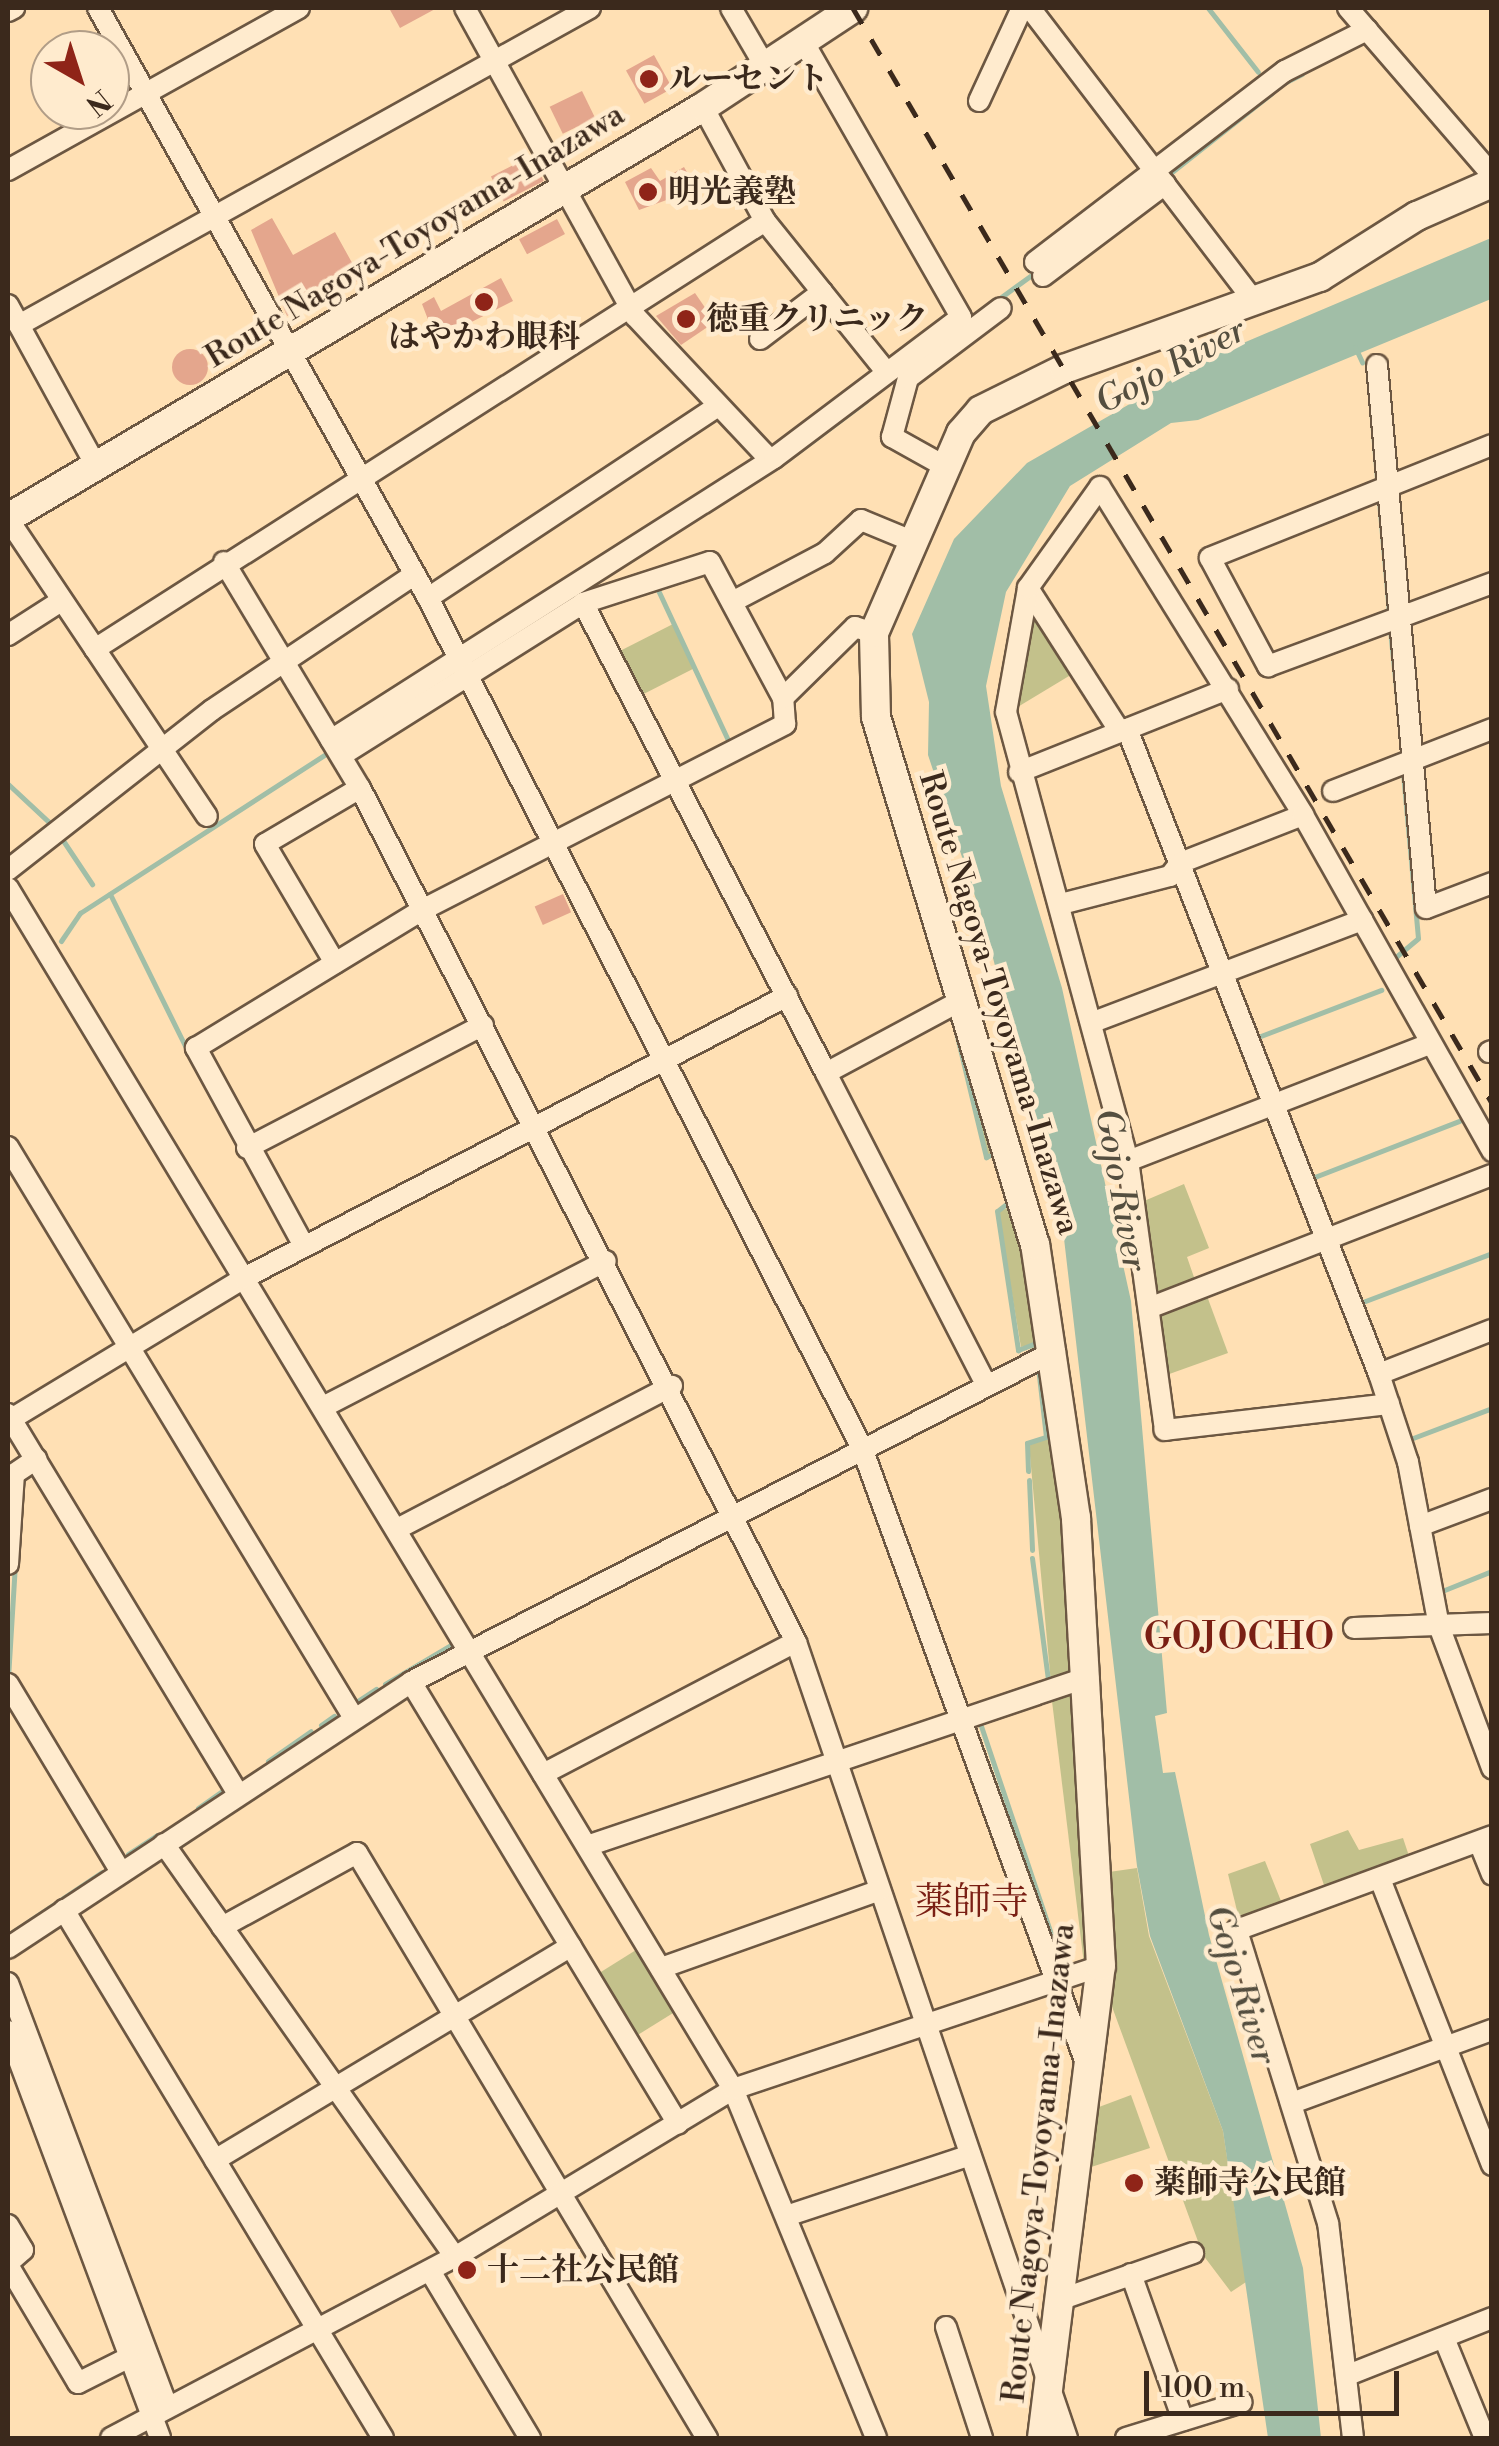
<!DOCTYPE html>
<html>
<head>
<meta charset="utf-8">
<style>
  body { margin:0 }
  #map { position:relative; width:1499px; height:2446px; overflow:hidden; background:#ffe0b4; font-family:"Libre Bodoni","Noto Serif JP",serif }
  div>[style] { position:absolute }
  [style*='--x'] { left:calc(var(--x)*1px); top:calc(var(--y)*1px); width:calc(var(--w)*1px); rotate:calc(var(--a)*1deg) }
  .green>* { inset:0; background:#c3c18b; transform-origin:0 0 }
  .water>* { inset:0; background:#a1bea7 }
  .stream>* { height:5px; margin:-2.5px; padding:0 2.5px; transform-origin:2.5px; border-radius:2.5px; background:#a1bea7 }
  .building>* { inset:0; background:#e4a68d; transform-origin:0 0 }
  .round { border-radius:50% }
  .roads { filter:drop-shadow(2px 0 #6c5742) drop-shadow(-2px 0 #6c5742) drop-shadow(0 2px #6c5742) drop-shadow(0 -2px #6c5742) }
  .street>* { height:20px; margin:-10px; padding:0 10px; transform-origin:10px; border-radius:10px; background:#ffebce }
  .secondary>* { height:28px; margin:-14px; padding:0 14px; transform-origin:14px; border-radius:14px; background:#ffebce }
  .rail>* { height:5px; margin-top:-2.5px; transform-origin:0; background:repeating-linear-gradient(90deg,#3b291c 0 18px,transparent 0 36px) }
  .dots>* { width:28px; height:28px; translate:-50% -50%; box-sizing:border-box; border:5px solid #ffebce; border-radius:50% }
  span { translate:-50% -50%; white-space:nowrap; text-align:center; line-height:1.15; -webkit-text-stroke:9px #ffebce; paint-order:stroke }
  .poi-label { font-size:32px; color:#3b291c; font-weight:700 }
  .left { translate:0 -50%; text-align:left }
  .street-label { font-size:32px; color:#3b291c }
  .water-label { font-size:35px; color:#544e3f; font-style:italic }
  .quarter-label { font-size:38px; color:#7a1f14 }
  .frame { position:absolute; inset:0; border:10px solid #3b291c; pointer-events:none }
  .north { position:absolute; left:30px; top:30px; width:100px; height:100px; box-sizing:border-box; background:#ffebce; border:2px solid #b19d87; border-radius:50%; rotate:141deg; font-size:28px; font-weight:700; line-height:40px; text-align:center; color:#3b291c }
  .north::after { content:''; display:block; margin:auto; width:35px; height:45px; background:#8f2418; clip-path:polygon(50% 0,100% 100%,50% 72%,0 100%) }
  .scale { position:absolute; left:1144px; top:2371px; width:255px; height:45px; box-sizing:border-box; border:5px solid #3b291c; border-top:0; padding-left:12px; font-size:30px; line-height:35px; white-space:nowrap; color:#3b291c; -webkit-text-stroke:8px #ffebce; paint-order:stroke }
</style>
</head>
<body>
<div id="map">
  <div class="green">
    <div style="clip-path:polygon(1029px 601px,1074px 673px,1011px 711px)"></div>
    <div style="left:673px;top:624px;width:49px;height:64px;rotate:63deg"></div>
    <div style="clip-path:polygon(957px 1032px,1007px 1158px,1045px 1341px,1021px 1357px,1037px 1343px,1021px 1347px,998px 1212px,1012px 1206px,997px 1149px,987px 1155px)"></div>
    <div style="clip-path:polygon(1184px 1184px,1209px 1248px,1187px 1257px,1196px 1283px,1152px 1299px,1137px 1204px)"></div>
    <div style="clip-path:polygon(1207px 1296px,1228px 1353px,1161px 1377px,1154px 1317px)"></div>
    <div style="clip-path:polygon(1041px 1364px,1079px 1668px,1051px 1683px,1029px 1445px,1048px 1437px)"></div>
    <div style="clip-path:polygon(1076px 1685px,1092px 1961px,1084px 1964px,1051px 1693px)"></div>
    <div style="clip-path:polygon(1348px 1830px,1359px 1850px,1403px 1838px,1410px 1859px,1326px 1891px,1310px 1844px)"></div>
    <div style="clip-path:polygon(1265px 1861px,1283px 1906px,1240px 1923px,1228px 1874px)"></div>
    <div style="clip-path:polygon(1137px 1868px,1149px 1936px,1223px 2131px,1246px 2282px,1231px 2292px,1203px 2255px,1107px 1993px,1109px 1872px)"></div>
    <div style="left:636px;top:1950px;width:73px;height:48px;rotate:58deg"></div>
    <div style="clip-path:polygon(1131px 2095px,1150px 2148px,1085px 2169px,1091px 2110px)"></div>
  </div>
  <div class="water">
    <div style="clip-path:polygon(1491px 238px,1491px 299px,1198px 420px,1171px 423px,1070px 486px,1006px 592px,986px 686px,1001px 786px,1062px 988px,1131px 1301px,1167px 1713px,1155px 1716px,1163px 1773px,1175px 1772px,1209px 1935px,1303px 2268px,1321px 2438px,1268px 2438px,1223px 2131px,1150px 1936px,1137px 1866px,1063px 1230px,984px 923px,928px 755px,929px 702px,912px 634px,954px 539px,1027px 463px,1215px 355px)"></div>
  </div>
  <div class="stream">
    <div style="--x:1208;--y:8;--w:81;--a:52"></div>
    <div style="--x:1284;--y:83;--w:20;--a:-27"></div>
    <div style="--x:1168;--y:175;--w:132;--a:-38.3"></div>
    <div style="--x:993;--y:303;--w:54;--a:-36"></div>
    <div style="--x:1355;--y:347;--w:17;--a:65"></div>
    <div style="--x:1369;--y:384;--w:96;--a:85.2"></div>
    <div style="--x:787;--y:460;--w:99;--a:-36.8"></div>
    <div style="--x:1379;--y:501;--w:113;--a:84.9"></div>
    <div style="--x:658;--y:590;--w:168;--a:65"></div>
    <div style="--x:1390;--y:630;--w:77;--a:84.1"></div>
    <div style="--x:8;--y:784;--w:60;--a:43"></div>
    <div style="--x:60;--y:836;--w:58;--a:56.3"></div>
    <div style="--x:110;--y:894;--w:169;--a:63.7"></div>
    <div style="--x:61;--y:941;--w:34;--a:-56"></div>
    <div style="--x:80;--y:913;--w:298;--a:-32.9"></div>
    <div style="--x:1391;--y:961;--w:35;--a:-40"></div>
    <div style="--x:1418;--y:938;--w:166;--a:-95.2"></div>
    <div style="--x:956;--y:1032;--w:129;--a:76.5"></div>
    <div style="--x:986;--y:1157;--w:12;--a:-24"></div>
    <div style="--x:1258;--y:1037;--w:132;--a:-20.9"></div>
    <div style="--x:1312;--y:1178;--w:158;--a:-21.2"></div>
    <div style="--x:1010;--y:1201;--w:16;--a:142"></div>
    <div style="--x:997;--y:1211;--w:141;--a:81.4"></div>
    <div style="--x:1018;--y:1350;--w:19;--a:-21"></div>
    <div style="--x:1360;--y:1303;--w:141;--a:-20.7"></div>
    <div style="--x:1413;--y:1438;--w:85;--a:-20.8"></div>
    <div style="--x:1028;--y:1471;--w:28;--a:-92"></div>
    <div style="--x:1027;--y:1443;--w:20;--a:-18"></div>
    <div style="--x:1046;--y:1437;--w:70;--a:-96.5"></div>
    <div style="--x:1029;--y:1480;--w:70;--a:87.5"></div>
    <div style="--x:1032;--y:1558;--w:122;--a:82.5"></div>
    <div style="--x:1442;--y:1591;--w:54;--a:-21.8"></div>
    <div style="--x:8;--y:1678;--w:114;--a:-86.5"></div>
    <div style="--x:385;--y:1684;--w:82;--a:-30.6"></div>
    <div style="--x:356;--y:1702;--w:24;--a:-33"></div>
    <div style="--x:979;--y:1720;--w:257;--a:71.4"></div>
    <div style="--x:321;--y:1725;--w:16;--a:-35"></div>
    <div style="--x:268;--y:1761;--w:52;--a:-34.9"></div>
    <div style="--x:198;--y:1808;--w:32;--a:-35"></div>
    <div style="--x:128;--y:1854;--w:35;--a:-33"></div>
    <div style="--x:8;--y:1935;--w:113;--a:-33.8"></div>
    <div style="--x:8;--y:2011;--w:14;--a:73"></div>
  </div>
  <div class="building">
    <div style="clip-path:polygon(389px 8px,437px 8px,400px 28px)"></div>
    <div style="left:654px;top:55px;width:38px;height:32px;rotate:61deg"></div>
    <div style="left:582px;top:91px;width:30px;height:36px;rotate:64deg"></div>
    <div style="left:531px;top:156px;width:28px;height:45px;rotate:63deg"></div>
    <div style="clip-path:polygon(684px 167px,697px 189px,639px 210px,625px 182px,651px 168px,660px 181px)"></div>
    <div style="clip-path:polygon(272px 218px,293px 255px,335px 232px,361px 279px,287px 316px,251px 230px)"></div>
    <div style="left:557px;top:219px;width:17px;height:43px;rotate:62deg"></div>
    <div style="clip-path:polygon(501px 278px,513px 301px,436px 340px,422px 304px,434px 297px,441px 311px)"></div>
    <div style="clip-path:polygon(695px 293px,715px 322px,681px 345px,656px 316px)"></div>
    <div class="round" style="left:172px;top:349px;width:36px;height:36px"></div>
    <div style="left:563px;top:894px;width:20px;height:31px;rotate:66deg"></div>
  </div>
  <div class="roads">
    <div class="street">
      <div style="--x:98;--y:8;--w:676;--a:60.78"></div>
      <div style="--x:428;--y:598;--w:954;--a:62.95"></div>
      <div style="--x:862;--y:1448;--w:655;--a:69.99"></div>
      <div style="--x:465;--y:8;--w:352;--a:61.1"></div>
      <div style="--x:635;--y:316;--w:197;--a:46.8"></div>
      <div style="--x:731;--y:8;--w:69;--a:59.7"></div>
      <div style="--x:1030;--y:8;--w:369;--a:52.6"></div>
      <div style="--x:1348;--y:8;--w:221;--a:49.2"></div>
      <div style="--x:8;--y:11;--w:7;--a:-27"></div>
      <div style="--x:979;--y:101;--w:102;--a:-65.2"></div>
      <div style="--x:8;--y:170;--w:333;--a:-29.1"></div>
      <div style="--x:765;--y:221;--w:190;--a:51.2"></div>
      <div style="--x:1035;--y:262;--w:315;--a:-37.4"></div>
      <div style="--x:1285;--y:71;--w:92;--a:-26.6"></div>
      <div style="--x:1043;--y:276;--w:153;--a:-37"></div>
      <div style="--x:8;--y:305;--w:183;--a:61.3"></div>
      <div style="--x:19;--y:325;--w:653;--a:-29.04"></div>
      <div style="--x:760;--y:339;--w:78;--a:-37.2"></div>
      <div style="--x:1377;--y:365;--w:545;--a:84.84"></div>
      <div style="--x:1426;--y:908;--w:71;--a:-20.7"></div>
      <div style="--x:1492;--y:445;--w:304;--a:158.2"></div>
      <div style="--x:1210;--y:558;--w:123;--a:61.8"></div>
      <div style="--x:1268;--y:666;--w:239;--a:-20.3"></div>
      <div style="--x:946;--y:467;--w:62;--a:-150.9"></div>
      <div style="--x:892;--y:437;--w:61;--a:-74.8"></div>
      <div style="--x:908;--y:378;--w:116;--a:-37"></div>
      <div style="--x:8;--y:519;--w:156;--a:56.2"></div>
      <div style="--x:95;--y:649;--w:795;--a:-32.57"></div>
      <div style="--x:765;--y:221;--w:130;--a:-118.5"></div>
      <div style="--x:224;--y:562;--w:264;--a:59"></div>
      <div style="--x:360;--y:788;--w:959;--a:62.95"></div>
      <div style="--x:796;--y:1642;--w:841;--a:71.2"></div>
      <div style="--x:1028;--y:588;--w:171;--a:57.4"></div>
      <div style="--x:428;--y:598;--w:348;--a:-33.5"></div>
      <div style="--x:732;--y:602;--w:105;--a:-27.8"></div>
      <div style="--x:825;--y:553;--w:49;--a:-42.5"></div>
      <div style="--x:861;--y:520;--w:57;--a:22.5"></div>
      <div style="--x:583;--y:603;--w:529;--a:62.66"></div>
      <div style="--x:826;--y:1073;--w:157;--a:-28.2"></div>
      <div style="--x:8;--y:635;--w:63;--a:-32.7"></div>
      <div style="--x:95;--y:649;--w:201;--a:56.2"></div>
      <div style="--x:1127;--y:729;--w:692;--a:68.66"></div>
      <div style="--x:1379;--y:1374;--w:93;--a:71.8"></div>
      <div style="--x:1408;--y:1462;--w:167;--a:79.3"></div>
      <div style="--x:1439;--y:1626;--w:152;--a:69.5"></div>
      <div style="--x:331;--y:740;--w:525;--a:-32.48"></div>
      <div style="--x:774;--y:458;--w:234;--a:-37"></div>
      <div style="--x:961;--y:317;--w:316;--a:-119.8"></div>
      <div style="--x:342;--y:755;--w:285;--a:-32.2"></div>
      <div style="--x:583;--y:603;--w:133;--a:-17.9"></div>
      <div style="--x:710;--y:562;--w:154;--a:61.8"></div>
      <div style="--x:1019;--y:772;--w:225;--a:-21.7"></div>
      <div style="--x:1333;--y:791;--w:171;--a:-21.3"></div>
      <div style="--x:8;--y:870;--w:259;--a:-38.1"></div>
      <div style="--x:212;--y:710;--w:243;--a:-33.8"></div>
      <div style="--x:8;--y:888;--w:1403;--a:58.88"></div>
      <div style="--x:733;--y:2089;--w:377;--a:67.7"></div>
      <div style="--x:1061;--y:904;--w:113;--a:-14.4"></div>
      <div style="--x:1170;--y:876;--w:16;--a:-52"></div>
      <div style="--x:1180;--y:863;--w:132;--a:-21.3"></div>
      <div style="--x:335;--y:963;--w:138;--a:-120.5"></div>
      <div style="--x:265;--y:844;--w:110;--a:-30.5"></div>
      <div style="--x:1096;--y:1021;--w:285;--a:-20.8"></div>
      <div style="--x:1489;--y:1052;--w:3;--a:-18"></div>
      <div style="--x:826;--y:1073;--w:350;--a:62.8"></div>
      <div style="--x:8;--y:1147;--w:668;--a:58.79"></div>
      <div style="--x:247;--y:1148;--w:266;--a:-27.5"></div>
      <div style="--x:1128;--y:1161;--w:323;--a:-21.2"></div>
      <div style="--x:304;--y:1246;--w:226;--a:-118.6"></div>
      <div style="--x:196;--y:1048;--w:267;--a:-31.4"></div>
      <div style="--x:424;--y:909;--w:406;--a:-27.1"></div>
      <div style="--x:785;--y:724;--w:26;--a:-94"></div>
      <div style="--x:783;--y:698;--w:101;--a:-44.6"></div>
      <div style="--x:855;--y:627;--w:20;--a:18"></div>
      <div style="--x:1149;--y:1308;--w:368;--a:-21.2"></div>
      <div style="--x:1379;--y:1374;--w:121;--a:-21.3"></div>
      <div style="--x:1389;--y:1404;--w:226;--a:173.4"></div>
      <div style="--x:1165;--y:1430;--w:272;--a:-97.8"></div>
      <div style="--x:1128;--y:1161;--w:465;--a:-105.2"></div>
      <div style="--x:1006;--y:712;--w:126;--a:-79.9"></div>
      <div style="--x:1028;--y:588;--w:124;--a:-54.5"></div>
      <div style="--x:1100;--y:487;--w:386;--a:58.2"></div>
      <div style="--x:1303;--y:815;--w:386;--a:60.6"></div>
      <div style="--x:323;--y:1407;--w:318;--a:-27.3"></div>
      <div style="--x:8;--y:1414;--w:444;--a:58.8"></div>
      <div style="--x:8;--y:1421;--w:276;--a:-31.2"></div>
      <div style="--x:244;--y:1278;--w:612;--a:-27.44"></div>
      <div style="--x:1420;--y:1526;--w:77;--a:-20.6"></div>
      <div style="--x:397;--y:1529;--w:310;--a:-27.5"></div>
      <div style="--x:8;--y:1564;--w:90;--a:-86.2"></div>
      <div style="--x:14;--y:1474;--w:27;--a:-34"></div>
      <div style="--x:1354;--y:1628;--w:138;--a:-2.1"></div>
      <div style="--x:411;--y:1682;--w:516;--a:58.86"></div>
      <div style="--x:8;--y:1684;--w:219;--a:59"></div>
      <div style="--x:543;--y:1774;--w:285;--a:-27.6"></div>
      <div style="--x:1479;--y:1842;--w:35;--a:68"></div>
      <div style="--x:164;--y:1844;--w:505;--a:54.83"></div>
      <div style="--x:587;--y:1846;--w:529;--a:-18.64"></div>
      <div style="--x:1380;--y:1879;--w:307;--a:68.6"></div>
      <div style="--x:64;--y:1910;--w:617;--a:58.86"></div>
      <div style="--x:222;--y:1927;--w:154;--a:-28.7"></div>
      <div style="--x:357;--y:1853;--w:682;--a:59.11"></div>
      <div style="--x:8;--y:1948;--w:483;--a:-33.4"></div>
      <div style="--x:411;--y:1682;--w:724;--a:-27.2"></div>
      <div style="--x:661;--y:1968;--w:232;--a:-19.6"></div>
      <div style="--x:8;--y:1983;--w:452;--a:69.4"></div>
      <div style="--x:8;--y:2031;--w:434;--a:69.5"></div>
      <div style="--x:1292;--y:2103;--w:213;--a:-20.1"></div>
      <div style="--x:215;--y:2160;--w:415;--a:-31"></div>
      <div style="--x:786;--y:2216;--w:194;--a:-18.3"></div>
      <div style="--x:8;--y:2225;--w:29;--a:59"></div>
      <div style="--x:23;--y:2250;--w:20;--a:139"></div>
      <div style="--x:8;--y:2265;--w:137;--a:59.3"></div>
      <div style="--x:78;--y:2383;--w:56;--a:-26.6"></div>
      <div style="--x:430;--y:2271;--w:195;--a:59.1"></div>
      <div style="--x:1131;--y:2274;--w:155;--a:70.4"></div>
      <div style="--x:1062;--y:2299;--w:139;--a:-19.3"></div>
      <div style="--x:946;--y:2327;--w:117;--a:72"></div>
      <div style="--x:1444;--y:2338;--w:108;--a:67.7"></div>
      <div style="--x:1348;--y:2375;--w:155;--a:-21.6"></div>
      <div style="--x:111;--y:2438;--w:389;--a:-27.8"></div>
      <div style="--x:455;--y:2257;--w:325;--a:-31.1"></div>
      <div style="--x:733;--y:2089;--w:388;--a:-18.5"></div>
      <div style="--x:1126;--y:2438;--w:121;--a:-17.2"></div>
      <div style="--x:1353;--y:2438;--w:216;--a:-96.6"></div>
      <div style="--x:1328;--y:2223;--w:307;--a:-107.3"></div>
      <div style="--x:1237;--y:1930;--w:272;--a:-20.2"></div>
    </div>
    <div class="secondary">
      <div style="--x:8;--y:518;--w:807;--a:-30.6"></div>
      <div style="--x:703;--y:107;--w:180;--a:-33.4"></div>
      <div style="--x:1042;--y:2438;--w:476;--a:-82.9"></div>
      <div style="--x:1101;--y:1966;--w:449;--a:-93.2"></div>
      <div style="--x:1076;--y:1518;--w:276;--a:-98.5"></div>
      <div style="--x:1035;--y:1245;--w:551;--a:-106.76"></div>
      <div style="--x:876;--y:717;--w:84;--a:-91.4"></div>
      <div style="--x:874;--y:633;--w:218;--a:-66.5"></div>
      <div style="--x:961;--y:433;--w:30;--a:-49"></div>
      <div style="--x:981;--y:410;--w:93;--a:-26.3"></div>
      <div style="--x:1064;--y:369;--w:272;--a:-19.8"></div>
      <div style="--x:1320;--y:277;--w:115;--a:-32.2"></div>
      <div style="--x:1417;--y:216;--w:82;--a:-23.7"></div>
    </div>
  </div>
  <div class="rail">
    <div style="--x:853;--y:8;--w:1268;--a:59.73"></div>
  </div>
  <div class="dots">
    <div style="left:649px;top:79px;background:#8f2418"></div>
    <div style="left:648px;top:192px;background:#8f2418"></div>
    <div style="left:484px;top:302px;background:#8f2418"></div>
    <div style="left:686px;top:319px;background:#8f2418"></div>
    <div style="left:1134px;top:2183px;background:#8f2418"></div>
    <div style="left:467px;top:2270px;background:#8f2418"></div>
  </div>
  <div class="poi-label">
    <span class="left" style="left:669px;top:79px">ルーセント</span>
    <span class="left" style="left:668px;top:192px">明光義塾</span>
    <span class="left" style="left:706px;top:319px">徳重クリニック</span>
    <span style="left:484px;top:337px">はやかわ眼科</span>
    <span class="left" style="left:1154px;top:2183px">薬師寺公民館</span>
    <span class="left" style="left:487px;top:2270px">十二社公民館</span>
  </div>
  <div class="street-label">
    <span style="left:415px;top:236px;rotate:-31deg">Route Nagoya-Toyoyama-Inazawa</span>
    <span style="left:999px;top:1003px;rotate:73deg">Route Nagoya-Toyoyama-Inazawa</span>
    <span style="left:1039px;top:2163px;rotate:-84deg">Route Nagoya-Toyoyama-Inazawa</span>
  </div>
  <div class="water-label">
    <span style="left:1171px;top:367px;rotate:-28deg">Gojo River</span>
    <span style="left:1120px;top:1190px;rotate:80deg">Gojo River</span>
    <span style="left:1240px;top:1985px;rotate:73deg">Gojo River</span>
  </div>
  <div class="quarter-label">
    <span style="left:1239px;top:1638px">GOJOCHO</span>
    <span style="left:972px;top:1903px">薬師寺</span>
  </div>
  <div class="frame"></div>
  <div class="north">N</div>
  <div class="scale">100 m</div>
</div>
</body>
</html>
